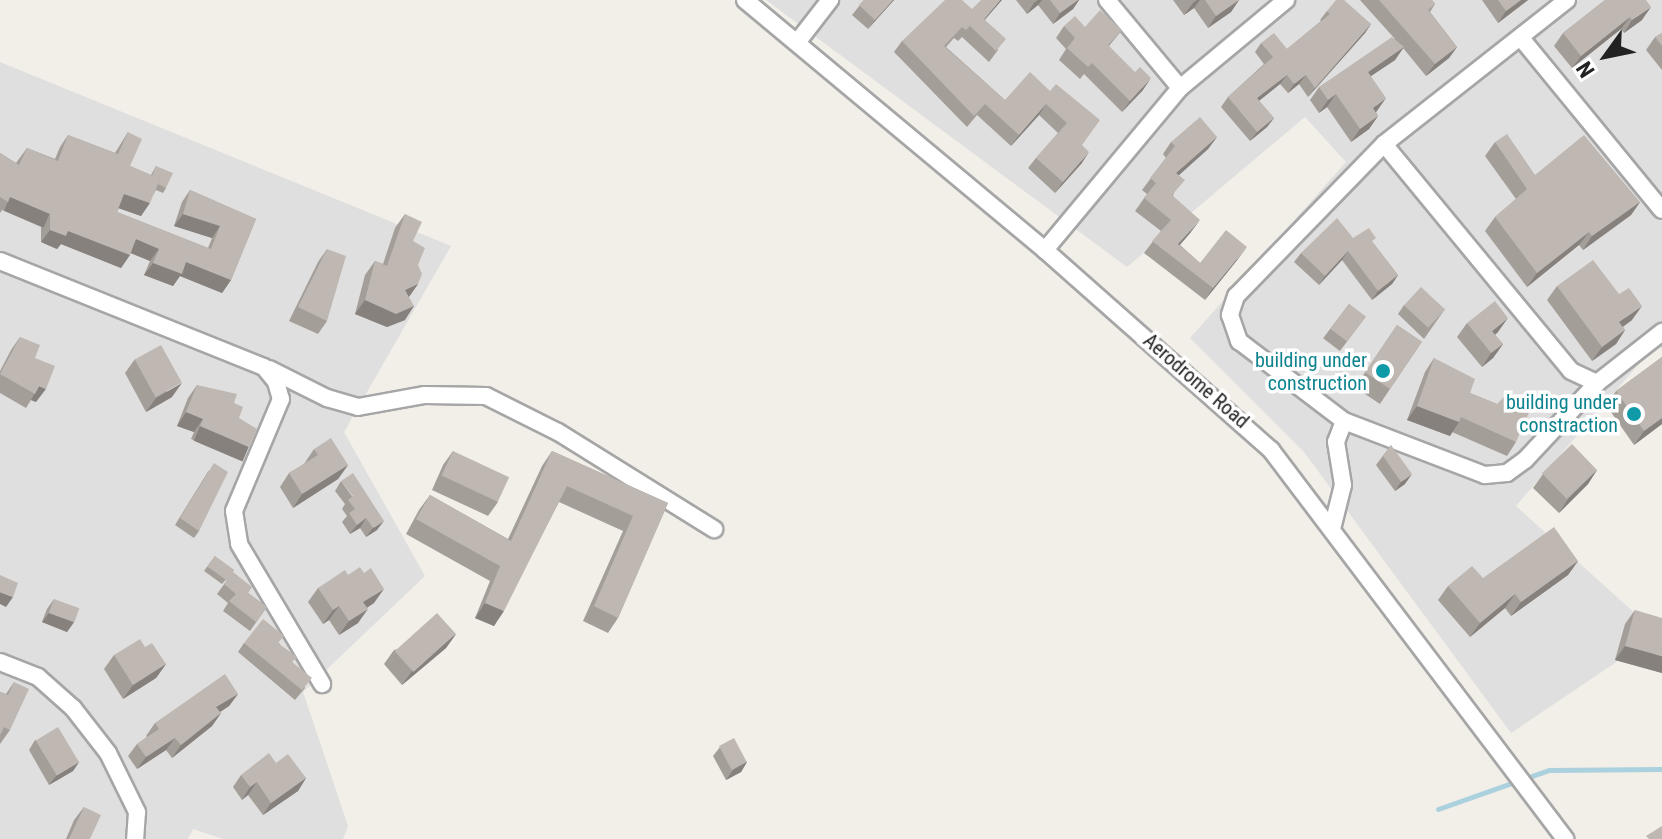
<!DOCTYPE html>
<html>
<head>
<meta charset="utf-8">
<style>
  body { margin:0 }
  #map { position:relative; width:1662px; height:839px; overflow:hidden; background:#f2efe9; font-family:"Roboto Condensed",sans-serif }
  div>[style] { position:absolute }
  [style*='--x'] { left:calc(var(--x)*1px); top:calc(var(--y)*1px); width:calc(var(--w)*1px); rotate:calc(var(--a)*1deg) }
  .residential>* { inset:0; background:#e0dfdf }
  .stream>* { height:5px; margin:-2.5px; padding:0 2.5px; transform-origin:2.5px; border-radius:2.5px; background:#abd0de }
  .roads { filter:drop-shadow(2px 0 #a6a6a6) drop-shadow(-2px 0 #a6a6a6) drop-shadow(0 2px #a6a6a6) drop-shadow(0 -2px #a6a6a6) }
  .minor>* { height:16px; margin:-8px; padding:0 8px; transform-origin:8px; border-radius:8px; background:#fff }
  .wall>* { inset:0; background:#a49e99; transform-origin:0 0 }
  .shaded-wall>* { inset:0; background:#86817d; transform-origin:0 0 }
  .building>* { inset:0; background:#bfb8b2; transform-origin:0 0 }
  .dots>* { width:22px; height:22px; translate:-50% -50%; box-sizing:border-box; border:4px solid #fff; border-radius:50% }
  span { translate:-50% -50%; white-space:nowrap; text-align:center; line-height:1.15; -webkit-text-stroke:7px #fff; paint-order:stroke }
  .culture-label { font-size:20px; color:#0d838f }
  .right { translate:-100% -50%; text-align:right }
  .street-label { font-size:20px; color:#222 }
  .north { position:absolute; left:1566px; top:16px; width:80px; height:80px; -webkit-text-stroke:6px #fff; paint-order:stroke; rotate:237deg; font-size:22px; font-weight:700; line-height:32px; text-align:center; color:#222 }
  .north::after { content:''; display:block; margin:auto; width:28px; height:36px; background:#222; clip-path:polygon(50% 0,100% 100%,50% 72%,0 100%) }
</style>
</head>
<body>
<div id="map">
  <div class="residential">
    <div style="clip-path:polygon(766px 0,1662px 0,1662px 349px,1657px 343px,1516px 506px,1658px 634px,1511px 733px,1304px 452px,1190px 338px,1346px 162px,1305px 117px,1127px 267px)"></div>
    <div style="clip-path:polygon(0 62px,451px 246px,344px 432px,425px 576px,303px 692px,348px 826px,343px 839px,223px 839px,193px 829px,188px 839px,0 839px)"></div>
  </div>
  <div class="stream">
    <div style="--x:1438;--y:809;--w:118;--a:-19.4"></div>
    <div style="--x:1549;--y:770;--w:113;--a:-0.5"></div>
  </div>
  <div class="roads">
    <div class="minor">
      <div style="--x:745;--y:0;--w:391;--a:39.8"></div>
      <div style="--x:1045;--y:250;--w:302;--a:41.5"></div>
      <div style="--x:1271;--y:450;--w:488;--a:52.9"></div>
      <div style="--x:1107;--y:0;--w:114;--a:50.3"></div>
      <div style="--x:1567;--y:0;--w:233;--a:141.8"></div>
      <div style="--x:1384;--y:144;--w:212;--a:134.2"></div>
      <div style="--x:1236;--y:296;--w:20;--a:108"></div>
      <div style="--x:1230;--y:315;--w:28;--a:71"></div>
      <div style="--x:1239;--y:341;--w:132;--a:37.3"></div>
      <div style="--x:1344;--y:421;--w:151;--a:21"></div>
      <div style="--x:1485;--y:475;--w:22;--a:-5"></div>
      <div style="--x:1507;--y:473;--w:22;--a:-36"></div>
      <div style="--x:1525;--y:460;--w:105;--a:-46.9"></div>
      <div style="--x:1521;--y:38;--w:222;--a:50.7"></div>
      <div style="--x:799;--y:40;--w:51;--a:-52.2"></div>
      <div style="--x:1384;--y:144;--w:294;--a:50.5"></div>
      <div style="--x:1571;--y:371;--w:29;--a:25"></div>
      <div style="--x:1597;--y:383;--w:83;--a:-38.1"></div>
      <div style="--x:1045;--y:250;--w:211;--a:-50.2"></div>
      <div style="--x:1180;--y:88;--w:138;--a:-39.7"></div>
      <div style="--x:0;--y:261;--w:284;--a:21.9"></div>
      <div style="--x:264;--y:367;--w:19;--a:51"></div>
      <div style="--x:276;--y:382;--w:18;--a:74"></div>
      <div style="--x:281;--y:399;--w:121;--a:112.8"></div>
      <div style="--x:234;--y:511;--w:33;--a:81"></div>
      <div style="--x:239;--y:544;--w:163;--a:59.3"></div>
      <div style="--x:269;--y:369;--w:65;--a:26.6"></div>
      <div style="--x:327;--y:398;--w:32;--a:16"></div>
      <div style="--x:358;--y:407;--w:68;--a:-10.2"></div>
      <div style="--x:425;--y:395;--w:61;--a:0.9"></div>
      <div style="--x:486;--y:396;--w:80;--a:26.6"></div>
      <div style="--x:558;--y:432;--w:184;--a:31.9"></div>
      <div style="--x:1333;--y:525;--w:41;--a:-76"></div>
      <div style="--x:1343;--y:485;--w:44;--a:-99.2"></div>
      <div style="--x:1336;--y:442;--w:22;--a:-69"></div>
      <div style="--x:0;--y:662;--w:41;--a:21.5"></div>
      <div style="--x:38;--y:677;--w:47;--a:41.5"></div>
      <div style="--x:73;--y:708;--w:57;--a:52.1"></div>
      <div style="--x:108;--y:753;--w:66;--a:63.8"></div>
      <div style="--x:137;--y:812;--w:27;--a:94"></div>
    </div>
  </div>
  <div class="wall">
    <div style="clip-path:polygon(864px 0,894px 0,868px 29px,852px 15px)"></div>
    <div style="clip-path:polygon(1016px 0,1079px 0,1073px 9px,1053px 24px,1038px 5px,1027px 14px)"></div>
    <div style="clip-path:polygon(1173px 0,1239px 0,1231px 12px,1208px 28px,1194px 8px,1184px 15px)"></div>
    <div style="clip-path:polygon(1360px 0,1432px 0,1435px 4px,1430px 12px,1457px 47px,1449px 58px,1426px 76px,1403px 48px,1395px 60px,1371px 76px,1377px 111px,1376px 112px,1378px 116px,1369px 129px,1351px 142px,1327px 107px,1319px 113px,1310px 100px,1319px 87px,1395px 39px)"></div>
    <div style="clip-path:polygon(1482px 0,1528px 0,1498px 23px)"></div>
    <div style="clip-path:polygon(1605px 0,1642px 20px,1624px 33px,1621px 29px,1572px 68px,1554px 46px,1563px 33px)"></div>
    <div style="clip-path:polygon(972px 9px,985px 20px,998px 50px,989px 62px,962px 37px,958px 41px,954px 38px,946px 47px,1005px 100px,1050px 91px,1082px 146px,1082px 163px,1055px 193px,1028px 168px,1036px 158px,1058px 133px,1039px 115px,1011px 146px,977px 115px,967px 127px,894px 52px,902px 41px)"></div>
    <div style="clip-path:polygon(1327px 11px,1371px 24px,1365px 33px,1308px 97px,1299px 84px,1288px 93px,1280px 84px,1259px 101px,1274px 118px,1267px 127px,1250px 141px,1221px 107px,1228px 97px,1264px 64px,1255px 52px,1261px 43px,1287px 49px,1321px 21px,1320px 20px)"></div>
    <div style="clip-path:polygon(1064px 26px,1122px 30px,1109px 46px,1143px 90px,1122px 112px,1084px 74px,1080px 79px,1059px 60px,1066px 49px,1056px 38px)"></div>
    <div style="clip-path:polygon(1662px 33px,1662px 70px,1646px 50px,1655px 37px)"></div>
    <div style="clip-path:polygon(128px 132px,130px 166px,151px 175px,156px 166px,166px 188px,163px 193px,156px 190px,141px 216px,119px 208px,117px 212px,208px 248px,212px 238px,174px 226px,182px 202px,190px 190px,256px 219px,231px 280px,222px 293px,180px 276px,173px 286px,144px 275px,150px 261px,131px 253px,121px 268px,61px 244px,57px 249px,41px 242px,41px 227px,2px 210px,0 213px,0 153px,16px 163px,27px 148px,55px 159px,60px 147px,68px 135px,115px 153px)"></div>
    <div style="clip-path:polygon(1217px 137px,1208px 149px,1179px 175px,1173px 196px,1191px 232px,1180px 245px,1200px 263px,1238px 259px,1205px 300px,1144px 253px,1161px 231px,1135px 211px,1147px 194px,1142px 190px,1166px 158px,1163px 154px,1171px 142px)"></div>
    <div style="clip-path:polygon(1495px 142px,1535px 175px,1640px 202px,1631px 215px,1583px 250px,1579px 245px,1527px 287px,1485px 231px,1495px 217px,1516px 199px,1485px 156px)"></div>
    <div style="clip-path:polygon(405px 214px,413px 241px,418px 265px,418px 284px,409px 297px,405px 320px,387px 327px,355px 314px,365px 275px,375px 261px,383px 264px,395px 228px)"></div>
    <div style="clip-path:polygon(1353px 238px,1373px 243px,1398px 275px,1392px 284px,1372px 300px,1342px 260px,1319px 285px,1294px 262px,1301px 253px)"></div>
    <div style="clip-path:polygon(327px 249px,327px 321px,318px 334px,289px 321px,318px 262px)"></div>
    <div style="clip-path:polygon(1557px 286px,1632px 320px,1623px 327px,1625px 330px,1616px 344px,1592px 361px,1547px 300px)"></div>
    <div style="left:1349px;top:304px;width:21px;height:43px;rotate:37deg"></div>
    <div style="clip-path:polygon(1404px 305px,1445px 309px,1424px 339px,1398px 314px)"></div>
    <div style="clip-path:polygon(1467px 323px,1498px 332px,1495px 335px,1503px 344px,1493px 358px,1482px 367px,1457px 337px)"></div>
    <div style="left:1397px;top:325px;width:30px;height:75px;rotate:34deg"></div>
    <div style="clip-path:polygon(20px 337px,35px 358px,36px 402px,31px 400px,26px 408px,0 393px,0 371px,11px 350px)"></div>
    <div style="clip-path:polygon(1662px 357px,1662px 424px,1634px 445px,1606px 405px,1616px 391px)"></div>
    <div style="clip-path:polygon(1434px 358px,1470px 393px,1497px 404px,1516px 442px,1507px 456px,1452px 432px,1450px 436px,1407px 420px,1425px 372px)"></div>
    <div style="clip-path:polygon(135px 359px,172px 397px,146px 412px,125px 373px)"></div>
    <div style="clip-path:polygon(197px 385px,234px 403px,240px 460px,191px 439px,194px 432px,177px 426px,188px 398px)"></div>
    <div style="clip-path:polygon(1391px 445px,1405px 484px,1395px 491px,1376px 465px)"></div>
    <div style="clip-path:polygon(314px 449px,348px 465px,338px 479px,293px 508px,280px 487px,289px 473px,304px 464px)"></div>
    <div style="clip-path:polygon(453px 451px,498px 502px,488px 516px,432px 490px,443px 465px)"></div>
    <div style="clip-path:polygon(552px 451px,668px 503px,618px 618px,608px 633px,583px 621px,623px 531px,559px 502px,494px 626px,475px 618px,490px 581px,406px 534px,419px 510px,430px 495px,508px 539px,542px 466px)"></div>
    <div style="clip-path:polygon(209px 470px,199px 531px,194px 538px,175px 525px)"></div>
    <div style="clip-path:polygon(1597px 470px,1588px 484px,1559px 513px,1533px 488px,1543px 474px)"></div>
    <div style="clip-path:polygon(341px 481px,377px 530px,366px 537px,360px 528px,350px 534px,342px 522px,347px 516px,342px 509px,345px 504px,335px 491px)"></div>
    <div style="clip-path:polygon(215px 556px,230px 575px,222px 584px,204px 571px)"></div>
    <div style="clip-path:polygon(1578px 561px,1568px 575px,1511px 616px,1505px 608px,1470px 637px,1438px 600px,1448px 586px)"></div>
    <div style="clip-path:polygon(233px 572px,248px 593px,267px 607px,250px 631px,223px 611px,228px 603px,217px 594px)"></div>
    <div style="clip-path:polygon(364px 573px,374px 603px,367px 608px,358px 623px,339px 635px,329px 620px,323px 624px,308px 602px,318px 588px,348px 575px)"></div>
    <div style="clip-path:polygon(54px 599px,74px 622px,67px 632px,42px 622px,47px 609px)"></div>
    <div style="clip-path:polygon(1635px 610px,1662px 673px,1615px 660px,1625px 624px)"></div>
    <div style="clip-path:polygon(456px 634px,446px 648px,402px 685px,384px 664px,394px 650px)"></div>
    <div style="clip-path:polygon(244px 643px,279px 643px,293px 663px,305px 688px,295px 700px,238px 652px)"></div>
    <div style="clip-path:polygon(145px 647px,166px 664px,156px 678px,123px 699px,104px 669px,114px 655px)"></div>
    <div style="clip-path:polygon(14px 682px,10px 730px,0 744px,0 692px,6px 694px)"></div>
    <div style="clip-path:polygon(238px 694px,229px 706px,220px 712px,221px 713px,212px 726px,172px 758px,166px 750px,137px 769px,128px 756px,137px 744px,147px 737px,146px 736px,155px 723px)"></div>
    <div style="clip-path:polygon(35px 740px,79px 762px,73px 771px,49px 785px,29px 750px)"></div>
    <div style="clip-path:polygon(720px 747px,747px 762px,741px 772px,726px 780px,713px 756px)"></div>
    <div style="clip-path:polygon(276px 763px,306px 778px,298px 791px,263px 815px,248px 795px,242px 800px,233px 787px,241px 775px)"></div>
    <div style="clip-path:polygon(84px 807px,90px 839px,66px 839px,74px 820px)"></div>
  </div>
  <div class="shaded-wall">
    <div style="clip-path:polygon(893px 0,894px 0,868px 29px,875px 20px)"></div>
    <div style="clip-path:polygon(1000px 0,1002px 0,976px 30px,984px 19px)"></div>
    <div style="clip-path:polygon(1038px 0,1042px 0,1038px 5px,1027px 14px,1034px 3px)"></div>
    <div style="clip-path:polygon(1078px 0,1079px 0,1073px 9px,1053px 24px,1060px 13px)"></div>
    <div style="clip-path:polygon(1197px 0,1200px 0,1194px 8px,1184px 15px,1193px 3px)"></div>
    <div style="clip-path:polygon(1239px 0,1231px 12px,1208px 28px,1216px 16px)"></div>
    <div style="clip-path:polygon(1521px 0,1528px 0,1498px 23px,1506px 11px)"></div>
    <div style="clip-path:polygon(1651px 7px,1642px 20px,1624px 33px,1632px 20px)"></div>
    <div style="clip-path:polygon(1630px 17px,1621px 29px,1572px 68px,1581px 56px)"></div>
    <div style="clip-path:polygon(1371px 24px,1365px 33px,1308px 97px,1315px 88px)"></div>
    <div style="clip-path:polygon(1404px 47px,1395px 60px,1359px 84px,1368px 72px)"></div>
    <div style="clip-path:polygon(1457px 47px,1449px 58px,1426px 76px,1435px 64px)"></div>
    <div style="clip-path:polygon(1287px 75px,1280px 84px,1250px 108px,1257px 98px)"></div>
    <div style="clip-path:polygon(1306px 75px,1299px 84px,1288px 93px,1294px 84px)"></div>
    <div style="clip-path:polygon(1151px 78px,1143px 90px,1122px 112px,1130px 101px)"></div>
    <div style="clip-path:polygon(1336px 94px,1327px 107px,1319px 113px,1328px 100px)"></div>
    <div style="clip-path:polygon(1386px 98px,1377px 111px,1364px 121px,1373px 108px)"></div>
    <div style="clip-path:polygon(1046px 104px,1039px 115px,1011px 146px,1019px 135px)"></div>
    <div style="clip-path:polygon(1378px 116px,1369px 129px,1351px 142px,1360px 129px)"></div>
    <div style="clip-path:polygon(1274px 118px,1267px 127px,1250px 141px,1257px 132px)"></div>
    <div style="clip-path:polygon(1217px 137px,1208px 149px,1168px 185px,1176px 173px)"></div>
    <div style="clip-path:polygon(1089px 152px,1082px 163px,1055px 193px,1063px 182px)"></div>
    <div style="clip-path:polygon(124px 194px,150px 203px,141px 216px,115px 207px)"></div>
    <div style="left:10px;top:197px;width:43px;height:15px;rotate:23deg"></div>
    <div style="clip-path:polygon(1640px 202px,1631px 215px,1583px 250px,1592px 236px)"></div>
    <div style="clip-path:polygon(183px 214px,220px 226px,212px 238px,174px 226px)"></div>
    <div style="clip-path:polygon(1200px 220px,1191px 232px,1170px 256px,1178px 244px)"></div>
    <div style="clip-path:polygon(50px 230px,68px 231px,130px 255px,121px 268px,61px 244px,57px 249px,41px 242px)"></div>
    <div style="clip-path:polygon(1589px 232px,1579px 245px,1527px 287px,1537px 273px)"></div>
    <div style="clip-path:polygon(136px 239px,159px 249px,150px 261px,128px 252px)"></div>
    <div style="clip-path:polygon(1247px 247px,1238px 259px,1205px 300px,1213px 288px)"></div>
    <div style="clip-path:polygon(1348px 251px,1342px 260px,1319px 285px,1325px 276px)"></div>
    <div style="clip-path:polygon(186px 262px,231px 280px,222px 293px,180px 276px,173px 286px,144px 275px,153px 263px)"></div>
    <div style="clip-path:polygon(1398px 275px,1392px 284px,1372px 300px,1378px 291px)"></div>
    <div style="clip-path:polygon(418px 284px,408px 298px,405px 290px)"></div>
    <div style="clip-path:polygon(365px 300px,414px 306px,405px 320px,387px 327px,355px 314px)"></div>
    <div style="clip-path:polygon(1642px 306px,1632px 320px,1609px 336px,1619px 322px)"></div>
    <div style="clip-path:polygon(1508px 318px,1498px 332px,1482px 345px,1492px 331px)"></div>
    <div style="clip-path:polygon(1625px 330px,1616px 344px,1592px 361px,1602px 347px)"></div>
    <div style="clip-path:polygon(1503px 344px,1493px 358px,1482px 367px,1491px 353px)"></div>
    <div style="clip-path:polygon(182px 383px,172px 397px,146px 412px,156px 398px)"></div>
    <div style="clip-path:polygon(39px 386px,46px 389px,36px 402px,31px 400px)"></div>
    <div style="clip-path:polygon(1417px 406px,1459px 422px,1450px 436px,1407px 420px)"></div>
    <div style="clip-path:polygon(186px 412px,203px 419px,194px 432px,177px 426px)"></div>
    <div style="clip-path:polygon(1662px 418px,1662px 424px,1634px 445px,1644px 431px)"></div>
    <div style="left:200px;top:426px;width:53px;height:16px;rotate:23deg"></div>
    <div style="clip-path:polygon(348px 465px,338px 479px,293px 508px,302px 494px)"></div>
    <div style="clip-path:polygon(1597px 470px,1588px 484px,1559px 513px,1568px 499px)"></div>
    <div style="clip-path:polygon(1412px 474px,1405px 484px,1395px 491px,1401px 482px)"></div>
    <div style="clip-path:polygon(366px 518px,360px 528px,350px 534px,357px 525px)"></div>
    <div style="clip-path:polygon(384px 521px,377px 530px,366px 537px,373px 528px)"></div>
    <div style="clip-path:polygon(1578px 561px,1568px 575px,1511px 616px,1521px 602px)"></div>
    <div style="clip-path:polygon(384px 589px,374px 603px,353px 616px,363px 602px)"></div>
    <div style="clip-path:polygon(0 592px,13px 597px,6px 607px,0 604px)"></div>
    <div style="clip-path:polygon(1515px 594px,1505px 608px,1470px 637px,1480px 623px)"></div>
    <div style="clip-path:polygon(485px 603px,504px 611px,494px 626px,475px 618px)"></div>
    <div style="clip-path:polygon(339px 606px,329px 620px,323px 624px,333px 610px)"></div>
    <div style="clip-path:polygon(368px 609px,358px 623px,339px 635px,349px 621px)"></div>
    <div style="clip-path:polygon(49px 613px,74px 622px,67px 632px,42px 622px)"></div>
    <div style="clip-path:polygon(456px 634px,446px 648px,402px 685px,412px 671px)"></div>
    <div style="clip-path:polygon(1625px 646px,1662px 656px,1662px 673px,1615px 660px)"></div>
    <div style="clip-path:polygon(166px 664px,156px 678px,123px 699px,133px 685px)"></div>
    <div style="clip-path:polygon(238px 694px,229px 706px,208px 720px,216px 707px)"></div>
    <div style="clip-path:polygon(221px 713px,212px 726px,172px 758px,181px 745px)"></div>
    <div style="clip-path:polygon(175px 738px,166px 750px,137px 769px,146px 757px)"></div>
    <div style="clip-path:polygon(79px 762px,73px 771px,49px 785px,56px 776px)"></div>
    <div style="clip-path:polygon(747px 762px,741px 772px,726px 780px,733px 770px)"></div>
    <div style="clip-path:polygon(306px 778px,298px 791px,263px 815px,271px 803px)"></div>
    <div style="clip-path:polygon(257px 782px,248px 795px,242px 800px,250px 787px)"></div>
  </div>
  <div class="building">
    <div style="clip-path:polygon(864px 0,893px 0,875px 20px,859px 5px)"></div>
    <div style="clip-path:polygon(945px 0,962px 0,972px 9px,981px 0,1000px 0,984px 19px,1006px 39px,996px 51px,970px 26px,966px 30px,962px 27px,944px 46px,1005px 100px,1030px 72px,1050px 91px,1056px 84px,1100px 120px,1082px 145px,1089px 152px,1063px 182px,1036px 158px,1067px 123px,1046px 104px,1019px 135px,985px 104px,974px 116px,902px 41px)"></div>
    <div style="clip-path:polygon(1050px 0,1078px 0,1060px 13px)"></div>
    <div style="clip-path:polygon(1205px 0,1239px 0,1216px 16px)"></div>
    <div style="clip-path:polygon(1336px 0,1344px 0,1371px 24px,1315px 88px,1306px 75px,1294px 84px,1287px 75px,1257px 98px,1274px 118px,1257px 132px,1228px 97px,1273px 57px,1261px 43px,1274px 33px,1287px 49px,1330px 14px,1327px 11px)"></div>
    <div style="clip-path:polygon(1379px 0,1432px 0,1435px 4px,1428px 10px,1457px 47px,1435px 64px)"></div>
    <div style="clip-path:polygon(1498px 0,1521px 0,1506px 11px)"></div>
    <div style="clip-path:polygon(1605px 0,1646px 0,1651px 7px,1632px 20px,1630px 17px,1581px 56px,1563px 33px)"></div>
    <div style="clip-path:polygon(1100px 10px,1122px 30px,1108px 45px,1135px 72px,1140px 67px,1151px 78px,1130px 101px,1092px 63px,1088px 67px,1067px 48px,1075px 38px,1064px 26px,1075px 16px,1085px 27px)"></div>
    <div style="clip-path:polygon(1662px 33px,1662px 46px,1655px 37px)"></div>
    <div style="clip-path:polygon(1392px 37px,1404px 47px,1368px 72px,1386px 98px,1373px 108px,1378px 116px,1360px 129px,1336px 94px,1328px 100px,1319px 87px)"></div>
    <div style="clip-path:polygon(1200px 117px,1217px 137px,1176px 173px,1185px 180px,1172px 195px,1200px 220px,1178px 244px,1200px 263px,1226px 230px,1247px 247px,1213px 288px,1152px 241px,1171px 220px,1144px 198px,1156px 183px,1150px 178px,1175px 146px,1171px 142px)"></div>
    <div style="clip-path:polygon(128px 132px,142px 139px,130px 166px,160px 179px,150px 203px,124px 194px,117px 212px,211px 249px,220px 226px,183px 214px,190px 190px,256px 219px,231px 280px,186px 262px,182px 274px,153px 263px,159px 249px,136px 239px,130px 255px,68px 231px,66px 236px,50px 230px,50px 214px,10px 197px,8px 202px,0 197px,0 153px,19px 165px,27px 148px,58px 161px,68px 135px,118px 154px)"></div>
    <div style="clip-path:polygon(1507px 134px,1535px 175px,1584px 135px,1640px 202px,1592px 236px,1589px 232px,1537px 273px,1495px 217px,1527px 189px,1495px 142px)"></div>
    <div style="clip-path:polygon(156px 166px,173px 173px,166px 188px,158px 184px,160px 179px,152px 176px)"></div>
    <div style="clip-path:polygon(405px 214px,422px 222px,413px 241px,425px 248px,418px 265px,422px 274px,418px 284px,405px 290px,414px 306px,396px 314px,365px 300px,375px 261px,387px 266px)"></div>
    <div style="clip-path:polygon(1337px 218px,1353px 238px,1369px 228px,1376px 238px,1372px 241px,1398px 275px,1378px 291px,1348px 251px,1325px 276px,1301px 253px)"></div>
    <div style="clip-path:polygon(327px 249px,346px 256px,327px 321px,298px 307px)"></div>
    <div style="clip-path:polygon(1593px 260px,1619px 294px,1629px 288px,1642px 306px,1619px 322px,1625px 330px,1602px 347px,1557px 286px)"></div>
    <div style="left:1421px;top:287px;width:33px;height:25px;rotate:43deg"></div>
    <div style="clip-path:polygon(1495px 301px,1508px 318px,1492px 331px,1503px 344px,1491px 353px,1467px 323px)"></div>
    <div style="left:1349px;top:304px;width:21px;height:31px;rotate:37deg"></div>
    <div style="left:1397px;top:325px;width:30px;height:57px;rotate:34deg"></div>
    <div style="clip-path:polygon(20px 337px,40px 345px,35px 358px,55px 366px,46px 389px,39px 386px,35px 394px,0 374px)"></div>
    <div style="left:161px;top:345px;width:43px;height:30px;rotate:61deg"></div>
    <div style="clip-path:polygon(1662px 357px,1662px 418px,1644px 431px,1616px 391px)"></div>
    <div style="clip-path:polygon(1434px 358px,1475px 379px,1470px 393px,1497px 404px,1505px 396px,1531px 408px,1516px 442px,1461px 417px,1459px 422px,1417px 406px)"></div>
    <div style="clip-path:polygon(197px 385px,237px 394px,234px 403px,243px 407px,239px 418px,257px 429px,249px 447px,200px 426px,203px 419px,186px 412px)"></div>
    <div style="clip-path:polygon(331px 438px,348px 465px,302px 494px,289px 473px,318px 455px,314px 449px)"></div>
    <div style="left:1572px;top:444px;width:36px;height:42px;rotate:46deg"></div>
    <div style="clip-path:polygon(1391px 445px,1412px 474px,1401px 482px,1383px 456px)"></div>
    <div style="left:453px;top:451px;width:62px;height:27px;rotate:25deg"></div>
    <div style="clip-path:polygon(552px 451px,668px 503px,618px 618px,594px 606px,633px 516px,567px 486px,504px 611px,485px 603px,500px 566px,416px 519px,430px 495px,511px 541px)"></div>
    <div style="clip-path:polygon(214px 463px,228px 472px,199px 531px,180px 518px)"></div>
    <div style="clip-path:polygon(353px 473px,384px 521px,373px 528px,366px 518px,357px 525px,349px 513px,355px 509px,348px 500px,353px 496px,341px 481px)"></div>
    <div style="clip-path:polygon(1554px 527px,1578px 561px,1521px 602px,1515px 594px,1480px 623px,1448px 586px,1472px 566px,1483px 578px)"></div>
    <div style="left:215px;top:556px;width:24px;height:13px;rotate:36deg"></div>
    <div style="clip-path:polygon(360px 567px,364px 573px,371px 568px,384px 589px,363px 602px,368px 609px,349px 621px,339px 606px,333px 610px,318px 588px,345px 570px,348px 575px)"></div>
    <div style="clip-path:polygon(233px 572px,252px 587px,248px 593px,267px 607px,256px 622px,229px 601px,236px 594px,224px 584px)"></div>
    <div style="clip-path:polygon(0 575px,18px 583px,13px 597px,0 592px)"></div>
    <div style="left:54px;top:599px;width:27px;height:15px;rotate:20deg"></div>
    <div style="clip-path:polygon(1635px 610px,1662px 618px,1662px 656px,1625px 646px)"></div>
    <div style="left:437px;top:613px;width:28px;height:57px;rotate:48deg"></div>
    <div style="clip-path:polygon(263px 619px,284px 636px,278px 643px,297px 657px,292px 662px,312px 678px,302px 690px,244px 643px)"></div>
    <div style="clip-path:polygon(140px 639px,145px 647px,152px 643px,166px 664px,133px 685px,114px 655px)"></div>
    <div style="clip-path:polygon(225px 674px,238px 694px,216px 707px,221px 713px,181px 745px,175px 738px,146px 757px,137px 744px,159px 729px,155px 723px)"></div>
    <div style="clip-path:polygon(14px 682px,29px 689px,10px 730px,4px 727px,0 735px,0 692px,8px 695px)"></div>
    <div style="left:58px;top:727px;width:41px;height:26px;rotate:59deg"></div>
    <div style="left:734px;top:738px;width:27px;height:17px;rotate:62deg"></div>
    <div style="clip-path:polygon(269px 753px,276px 763px,288px 754px,306px 778px,271px 803px,257px 782px,250px 787px,241px 775px)"></div>
    <div style="clip-path:polygon(84px 807px,101px 815px,90px 839px,69px 839px)"></div>
    <div style="clip-path:polygon(1662px 826px,1662px 839px,1649px 839px,1646px 836px)"></div>
  </div>
  <div class="dots">
    <div style="left:1383px;top:371px;background:#0f9aa8"></div>
    <div style="left:1634px;top:414px;background:#0f9aa8"></div>
  </div>
  <div class="culture-label">
    <span class="right" style="left:1367px;top:372px">building under<br>construction</span>
    <span class="right" style="left:1618px;top:414px">building under<br>constraction</span>
  </div>
  <div class="street-label">
    <span style="left:1196px;top:381px;rotate:41deg">Aerodrome Road</span>
  </div>
  <div class="north">N</div>
</div>
</body>
</html>
